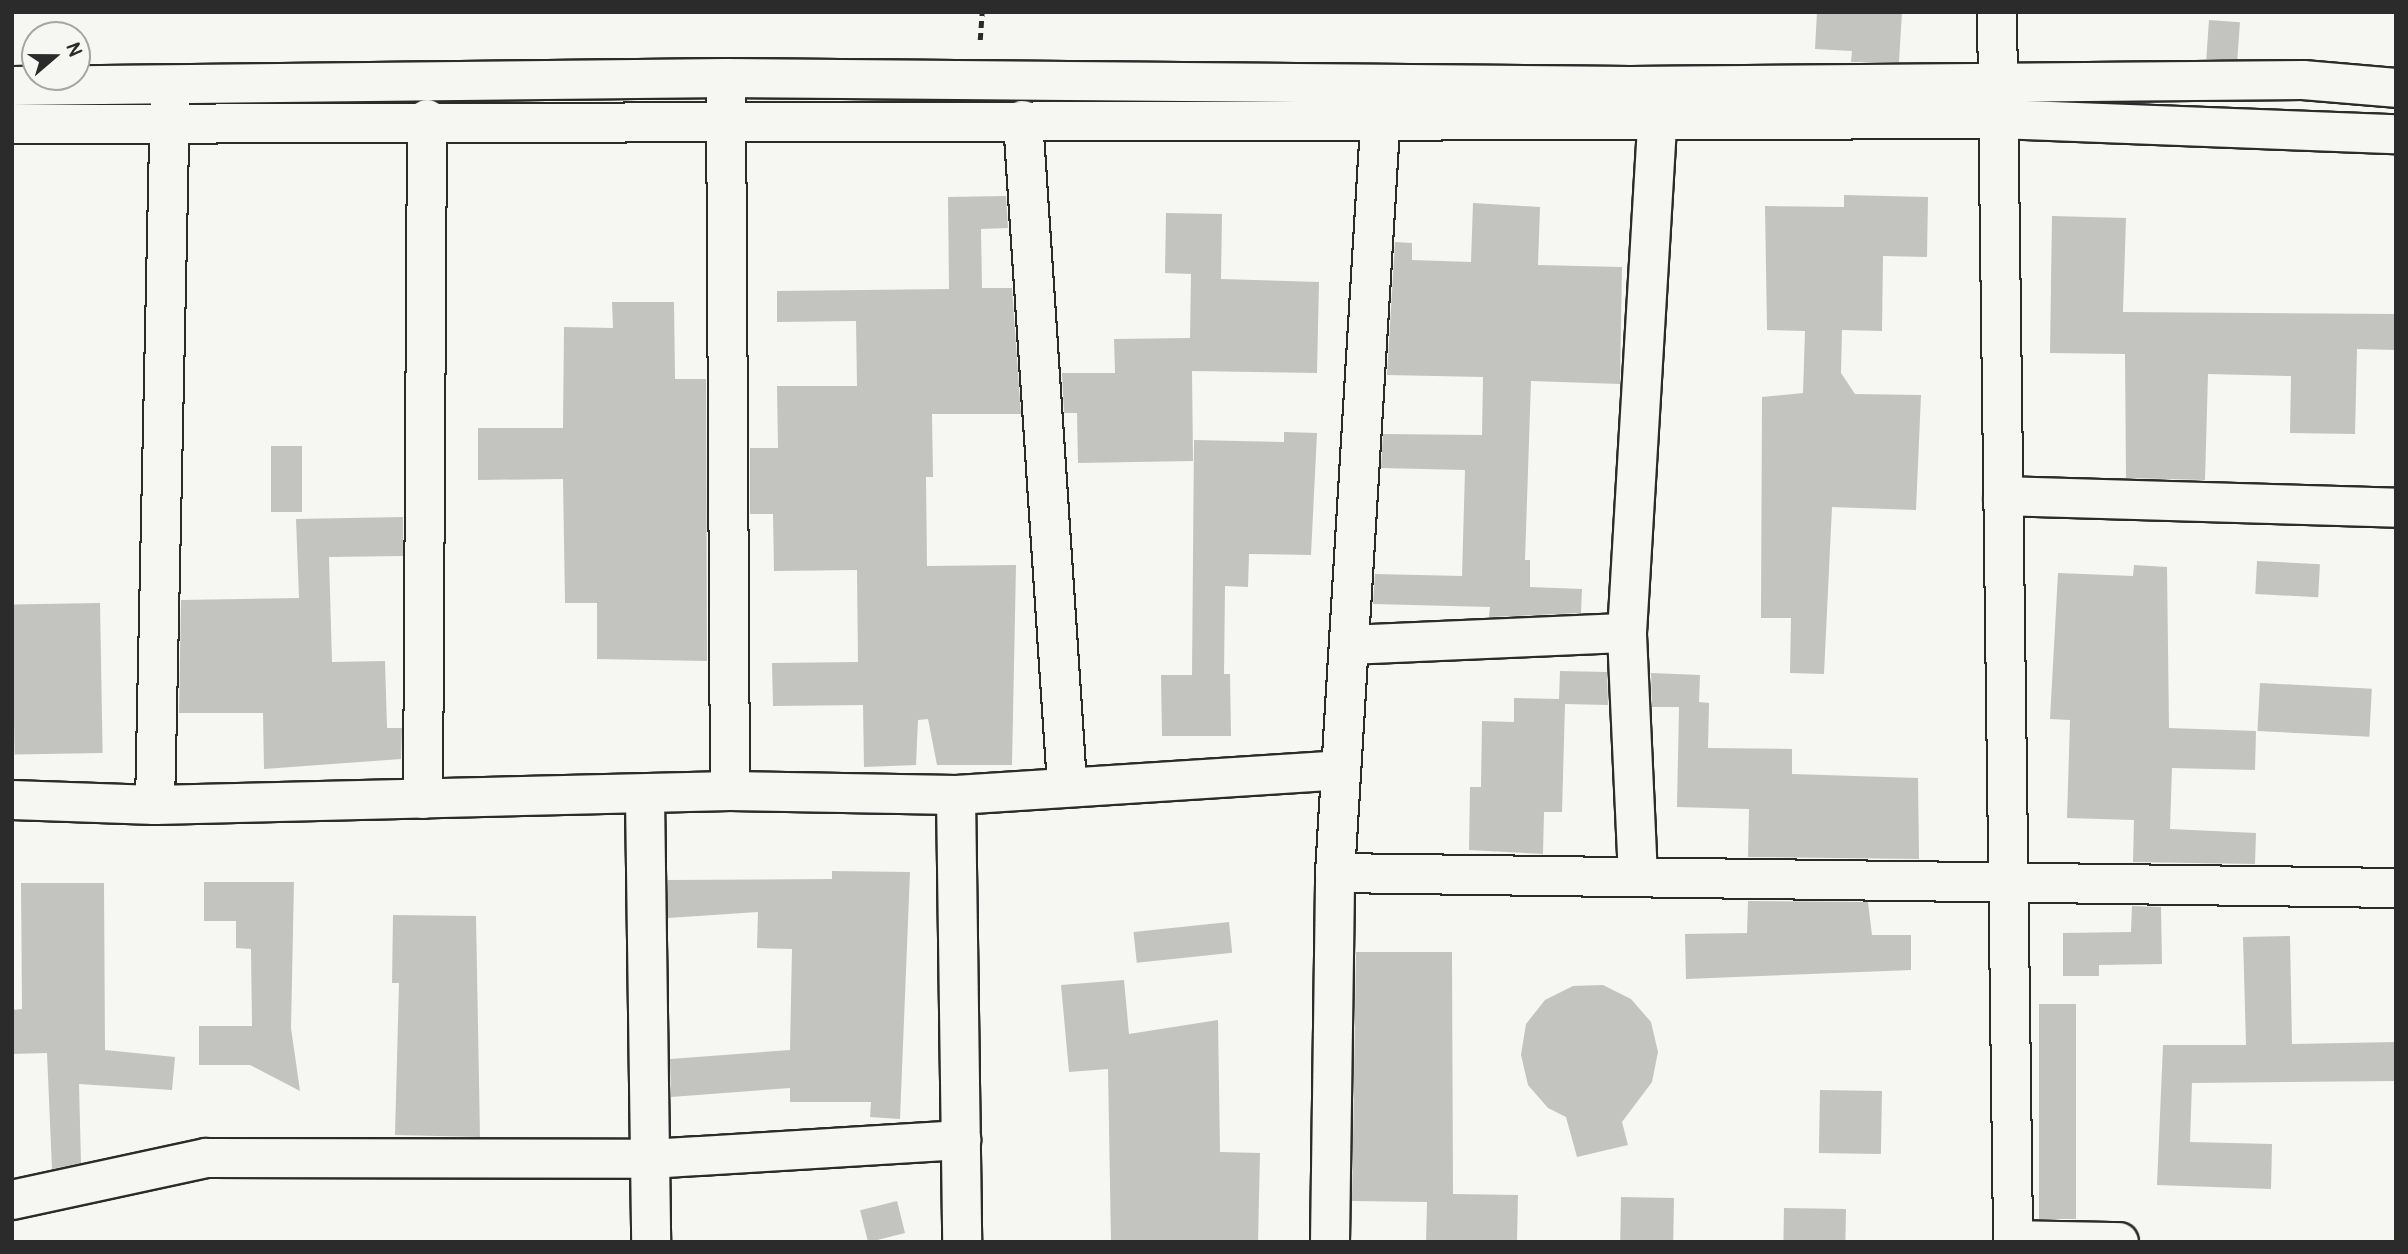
<!DOCTYPE html>
<html>
<head>
<meta charset="utf-8">
<style>
  body { margin:0 }
  #map { position:relative; width:2408px; height:1254px; overflow:hidden; background:#f6f6f2; font-family:Pangolin,sans-serif }
  div>[style] { position:absolute }
  [style*='--x'] { left:calc(var(--x)*1px); top:calc(var(--y)*1px); width:calc(var(--w)*1px); rotate:calc(var(--a)*1deg) }
  .building>* { inset:0; background:#c3c3c0; transform-origin:0 0 }
  .path>* { height:4.5px; margin-top:-2.25px; transform-origin:0; background:repeating-linear-gradient(90deg,#2b2b2b 0 7px,transparent 0 12px) }
  .roads { filter:drop-shadow(2px 0 #2b2b2b) drop-shadow(-2px 0 #2b2b2b) drop-shadow(0 2px #2b2b2b) drop-shadow(0 -2px #2b2b2b) }
  .minor>* { height:38px; margin:-19px; padding:0 19px; transform-origin:19px; border-radius:19px; background:#f6f6f2 }
  span { translate:-50% -50%; white-space:nowrap; text-align:center; line-height:1.15; -webkit-text-stroke:7px #f6f6f2; paint-order:stroke }
  .frame { position:absolute; inset:0; border:14px solid #2b2b2b; pointer-events:none }
  .north { position:absolute; left:21px; top:21px; width:70px; height:70px; box-sizing:border-box; background:#f6f6f2; border:2px solid #a5a5a2; border-radius:50%; rotate:70deg; font-size:19px; font-weight:700; line-height:28px; text-align:center; color:#2b2b2b }
  .north::after { content:''; display:block; margin:auto; width:24px; height:32px; background:#2b2b2b; clip-path:polygon(50% 0,100% 100%,50% 72%,0 100%) }
</style>
</head>
<body>
<div id="map">
  <div class="building">
    <div style="clip-path:polygon(1817px 12px,1902px 12px,1899px 62px,1851px 62px,1852px 51px,1815px 49px)"></div>
    <div style="left:2209px;top:20px;width:31px;height:39px;rotate:4deg"></div>
    <div style="clip-path:polygon(1844px 195px,1928px 197px,1927px 257px,1883px 256px,1882px 331px,1842px 330px,1841px 373px,1855px 394px,1921px 395px,1916px 510px,1832px 507px,1824px 674px,1790px 673px,1791px 618px,1761px 618px,1762px 397px,1803px 393px,1805px 331px,1767px 330px,1765px 206px,1844px 207px)"></div>
    <div style="clip-path:polygon(1006px 196px,1008px 228px,981px 229px,982px 288px,1012px 288px,1021px 414px,932px 414px,933px 477px,926px 477px,927px 566px,1016px 565px,1012px 765px,937px 765px,928px 719px,918px 720px,916px 765px,864px 767px,863px 705px,773px 706px,772px 663px,858px 662px,857px 570px,774px 571px,773px 514px,750px 514px,750px 448px,778px 448px,777px 386px,857px 386px,856px 321px,777px 322px,777px 291px,949px 289px,948px 197px)"></div>
    <div style="clip-path:polygon(1473px 203px,1540px 207px,1538px 265px,1622px 267px,1620px 384px,1531px 381px,1525px 560px,1530px 560px,1530px 587px,1582px 589px,1581px 613px,1489px 617px,1490px 607px,1373px 604px,1375px 574px,1462px 576px,1465px 470px,1381px 468px,1383px 434px,1482px 435px,1483px 377px,1387px 375px,1395px 242px,1412px 243px,1412px 260px,1471px 262px)"></div>
    <div style="clip-path:polygon(1166px 213px,1222px 214px,1221px 279px,1319px 282px,1317px 373px,1192px 371px,1193px 461px,1078px 463px,1077px 413px,1064px 413px,1062px 373px,1115px 373px,1114px 339px,1190px 338px,1191px 274px,1165px 273px)"></div>
    <div style="clip-path:polygon(2052px 216px,2126px 218px,2123px 312px,2396px 314px,2396px 350px,2357px 349px,2355px 434px,2290px 433px,2291px 376px,2208px 374px,2205px 480px,2126px 478px,2125px 354px,2050px 353px)"></div>
    <div style="clip-path:polygon(612px 302px,674px 302px,675px 379px,706px 379px,707px 661px,597px 659px,597px 603px,565px 603px,563px 479px,478px 480px,478px 428px,563px 428px,564px 327px,613px 328px)"></div>
    <div style="clip-path:polygon(1284px 432px,1317px 433px,1311px 555px,1249px 554px,1248px 587px,1225px 586px,1224px 674px,1230px 674px,1231px 736px,1162px 736px,1161px 675px,1192px 675px,1194px 440px,1284px 442px)"></div>
    <div style="left:271px;top:446px;width:31px;height:66px"></div>
    <div style="clip-path:polygon(403px 517px,403px 556px,329px 557px,332px 662px,385px 661px,387px 728px,402px 728px,401px 759px,264px 769px,263px 713px,179px 713px,181px 600px,299px 598px,296px 519px)"></div>
    <div style="left:2257px;top:561px;width:63px;height:33px;rotate:3deg"></div>
    <div style="clip-path:polygon(2134px 565px,2167px 567px,2169px 728px,2256px 731px,2255px 770px,2172px 768px,2170px 829px,2256px 833px,2255px 864px,2133px 862px,2134px 820px,2067px 818px,2070px 720px,2050px 719px,2058px 573px,2133px 576px)"></div>
    <div style="left:100px;top:603px;width:150px;height:88px;rotate:89deg"></div>
    <div style="clip-path:polygon(1560px 671px,1607px 672px,1608px 705px,1565px 704px,1562px 812px,1544px 812px,1543px 854px,1469px 850px,1470px 787px,1481px 787px,1482px 721px,1514px 722px,1514px 698px,1559px 699px)"></div>
    <div style="clip-path:polygon(1651px 673px,1700px 675px,1699px 702px,1709px 703px,1708px 748px,1792px 749px,1792px 774px,1918px 778px,1919px 859px,1748px 857px,1749px 809px,1677px 807px,1679px 707px,1652px 707px)"></div>
    <div style="left:2260px;top:683px;width:112px;height:48px;rotate:3deg"></div>
    <div style="clip-path:polygon(832px 871px,910px 872px,900px 1119px,870px 1117px,871px 1102px,790px 1102px,790px 1088px,671px 1097px,670px 1059px,790px 1050px,792px 949px,757px 948px,758px 912px,668px 918px,668px 880px,832px 879px)"></div>
    <div style="clip-path:polygon(204px 882px,294px 882px,291px 1028px,300px 1091px,250px 1065px,199px 1065px,199px 1026px,252px 1026px,251px 949px,236px 948px,236px 921px,204px 921px)"></div>
    <div style="clip-path:polygon(21px 883px,104px 883px,105px 1050px,175px 1057px,172px 1090px,79px 1084px,81px 1163px,52px 1169px,47px 1053px,12px 1054px,12px 1010px,22px 1009px)"></div>
    <div style="clip-path:polygon(1748px 901px,1868px 902px,1872px 935px,1911px 935px,1911px 970px,1686px 979px,1685px 934px,1747px 933px)"></div>
    <div style="clip-path:polygon(2132px 906px,2161px 907px,2162px 964px,2099px 965px,2099px 976px,2063px 976px,2063px 933px,2131px 932px)"></div>
    <div style="clip-path:polygon(393px 915px,476px 916px,480px 1137px,395px 1135px,399px 983px,392px 983px)"></div>
    <div style="left:1229px;top:922px;width:31px;height:96px;rotate:84deg"></div>
    <div style="clip-path:polygon(2290px 936px,2292px 1044px,2396px 1042px,2396px 1081px,2192px 1083px,2190px 1142px,2272px 1144px,2271px 1189px,2157px 1185px,2163px 1045px,2246px 1045px,2243px 937px)"></div>
    <div style="clip-path:polygon(1356px 952px,1452px 952px,1453px 1194px,1518px 1195px,1517px 1242px,1426px 1242px,1427px 1202px,1352px 1201px)"></div>
    <div style="clip-path:polygon(1124px 980px,1129px 1034px,1218px 1020px,1220px 1152px,1260px 1153px,1258px 1242px,1111px 1242px,1108px 1069px,1069px 1072px,1061px 985px)"></div>
    <div style="clip-path:polygon(1603px 985px,1631px 999px,1651px 1022px,1658px 1052px,1652px 1082px,1622px 1122px,1628px 1145px,1577px 1157px,1566px 1117px,1548px 1108px,1528px 1085px,1521px 1055px,1526px 1024px,1545px 1000px,1573px 986px)"></div>
    <div style="left:2039px;top:1004px;width:37px;height:215px"></div>
    <div style="left:1820px;top:1090px;width:62px;height:63px;rotate:1deg"></div>
    <div style="left:1621px;top:1197px;width:53px;height:45px;rotate:1deg"></div>
    <div style="left:897px;top:1201px;width:33px;height:38px;rotate:76deg"></div>
    <div style="left:1784px;top:1208px;width:62px;height:34px;rotate:1deg"></div>
  </div>
  <div class="path">
    <div style="--x:980;--y:40;--w:28;--a:-86"></div>
  </div>
  <div class="roads">
    <div class="minor">
      <div style="--x:1997;--y:12;--w:1230;--a:89.25"></div>
      <div style="--x:12;--y:86;--w:714;--a:-0.64"></div>
      <div style="--x:726;--y:78;--w:904;--a:0.51"></div>
      <div style="--x:1630;--y:86;--w:673;--a:-0.51"></div>
      <div style="--x:2303;--y:80;--w:93;--a:4.9"></div>
      <div style="--x:726;--y:94;--w:697;--a:89.67"></div>
      <div style="--x:1023;--y:120;--w:665;--a:86.21"></div>
      <div style="--x:12;--y:124;--w:1986;--a:-0.14"></div>
      <div style="--x:1998;--y:119;--w:398;--a:2.2"></div>
      <div style="--x:2003;--y:496;--w:393;--a:1.7"></div>
      <div style="--x:1350;--y:645;--w:277;--a:-2.5"></div>
      <div style="--x:956;--y:795;--w:447;--a:89.2"></div>
      <div style="--x:645;--y:797;--w:445;--a:89.2"></div>
      <div style="--x:423;--y:799;--w:680;--a:-89.66"></div>
      <div style="--x:12;--y:800;--w:143;--a:2"></div>
      <div style="--x:155;--y:805;--w:575;--a:-1.39"></div>
      <div style="--x:730;--y:791;--w:226;--a:1"></div>
      <div style="--x:956;--y:795;--w:385;--a:-3.7"></div>
      <div style="--x:155;--y:805;--w:711;--a:-88.79"></div>
      <div style="--x:1335;--y:873;--w:1061;--a:0.81"></div>
      <div style="--x:1638;--y:877;--w:244;--a:-92.6"></div>
      <div style="--x:1627;--y:633;--w:541;--a:-86.61"></div>
      <div style="--x:12;--y:1200;--w:198;--a:-12.2"></div>
      <div style="--x:206;--y:1158;--w:444;--a:0.1"></div>
      <div style="--x:650;--y:1159;--w:312;--a:-3.5"></div>
      <div style="--x:2013;--y:1240;--w:106;--a:1.1"></div>
      <div style="--x:1330;--y:1242;--w:369;--a:-89.2"></div>
      <div style="--x:1335;--y:873;--w:780;--a:-86.55"></div>
    </div>
  </div>
  <div class="frame"></div>
  <div class="north">N</div>
</div>
</body>
</html>
